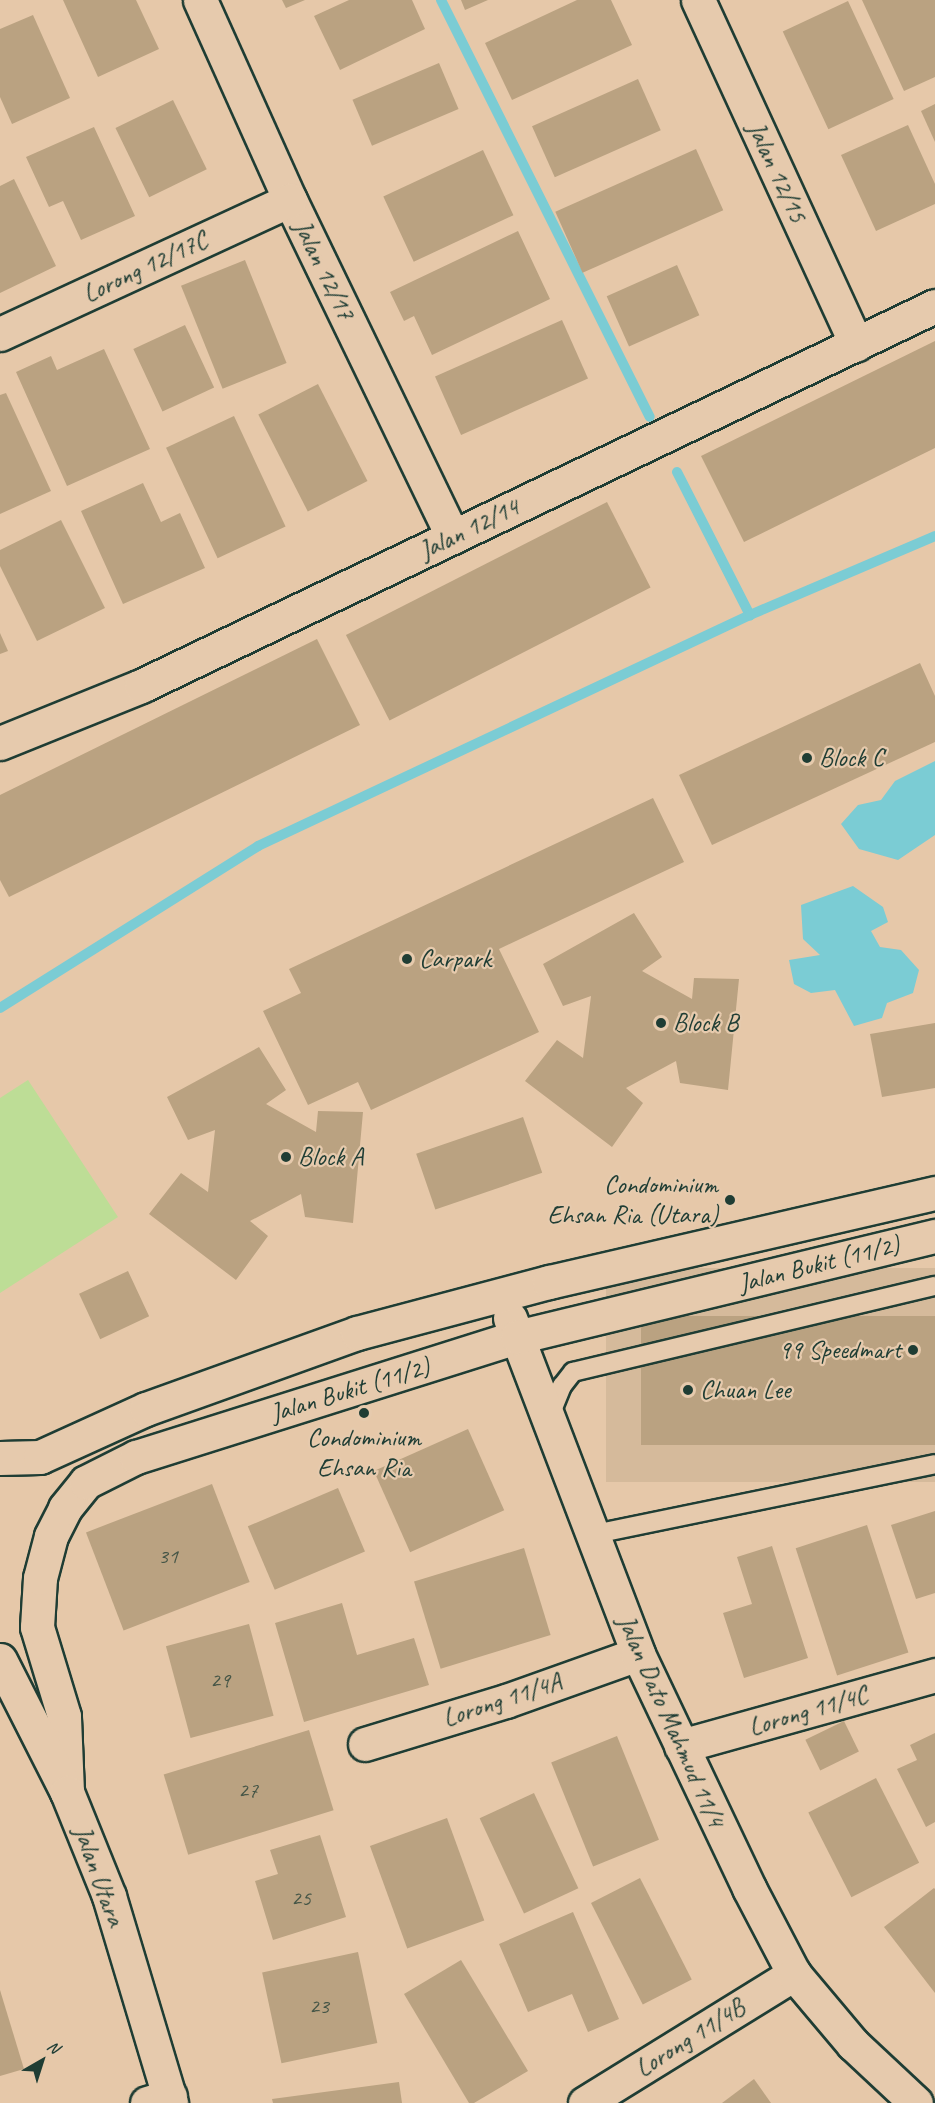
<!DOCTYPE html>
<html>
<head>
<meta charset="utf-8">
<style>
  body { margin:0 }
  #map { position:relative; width:935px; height:2103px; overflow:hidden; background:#e6c8a9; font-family:Caveat,sans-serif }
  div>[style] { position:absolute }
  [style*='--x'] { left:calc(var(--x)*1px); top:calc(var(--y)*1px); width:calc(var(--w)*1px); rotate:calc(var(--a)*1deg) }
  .built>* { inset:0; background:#d5ba9b; transform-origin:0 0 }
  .green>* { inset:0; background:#bddd96 }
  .water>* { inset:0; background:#7bccd4 }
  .stream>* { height:10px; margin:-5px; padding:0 5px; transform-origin:5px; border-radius:5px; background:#7bccd4 }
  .building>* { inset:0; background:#baa281; transform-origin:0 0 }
  .roads { filter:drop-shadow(2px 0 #1f3d34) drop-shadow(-2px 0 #1f3d34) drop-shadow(0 2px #1f3d34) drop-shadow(0 -2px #1f3d34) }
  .service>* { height:18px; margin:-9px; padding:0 9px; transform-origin:9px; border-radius:9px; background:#e6caad }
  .minor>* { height:33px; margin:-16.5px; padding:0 16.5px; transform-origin:16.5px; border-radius:16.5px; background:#e6caad }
  .tertiary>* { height:33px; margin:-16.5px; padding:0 16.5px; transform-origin:16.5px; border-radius:16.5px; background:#e6caad }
  .primary>* { height:33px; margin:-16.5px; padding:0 16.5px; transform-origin:16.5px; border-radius:16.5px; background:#e6caad }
  .dots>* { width:16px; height:16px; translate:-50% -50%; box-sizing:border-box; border:3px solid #e6caad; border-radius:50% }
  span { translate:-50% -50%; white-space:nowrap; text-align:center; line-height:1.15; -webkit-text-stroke:4.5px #e6caad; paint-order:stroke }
  .number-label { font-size:22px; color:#465647 }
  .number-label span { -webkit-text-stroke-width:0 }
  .street-label { font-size:26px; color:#1f3d34 }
  .poi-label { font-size:26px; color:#1f3d34 }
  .left { translate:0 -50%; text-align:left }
  .right { translate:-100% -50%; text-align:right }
  .north { position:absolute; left:12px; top:2031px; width:60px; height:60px; -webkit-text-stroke:4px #e6caad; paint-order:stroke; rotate:39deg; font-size:16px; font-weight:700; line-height:24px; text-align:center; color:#1f3d34 }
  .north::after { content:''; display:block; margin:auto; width:21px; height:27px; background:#1f3d34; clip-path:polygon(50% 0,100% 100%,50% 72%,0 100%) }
</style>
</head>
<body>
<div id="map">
  <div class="built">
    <div style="left:935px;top:1268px;width:214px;height:329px;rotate:90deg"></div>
  </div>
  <div class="green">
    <div style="clip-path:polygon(28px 1080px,118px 1217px,0 1293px,0 1098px)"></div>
  </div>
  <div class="water">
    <div style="clip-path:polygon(935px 761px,935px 835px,898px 860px,859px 849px,841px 824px,858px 805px,881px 800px,895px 781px)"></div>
    <div style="clip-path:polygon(853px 886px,883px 907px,888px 922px,871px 931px,880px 947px,901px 950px,919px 970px,913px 993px,887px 1003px,882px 1018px,854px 1026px,835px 990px,811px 993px,794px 984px,789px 960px,820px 955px,803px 939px,801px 905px)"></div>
  </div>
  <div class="stream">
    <div style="--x:441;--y:0;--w:466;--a:63.4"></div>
    <div style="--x:677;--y:472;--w:161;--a:63"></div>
    <div style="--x:0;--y:1008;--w:305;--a:-32.1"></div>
    <div style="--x:258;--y:846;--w:544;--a:-25.15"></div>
    <div style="--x:750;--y:615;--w:201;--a:-23.1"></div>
  </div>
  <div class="building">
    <div style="clip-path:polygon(63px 0,136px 0,159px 49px,98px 77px)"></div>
    <div style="clip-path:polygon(282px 0,305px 0,286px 8px)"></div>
    <div style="clip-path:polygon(349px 0,412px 0,425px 29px,340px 70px,314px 16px)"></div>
    <div style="clip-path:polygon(461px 0,488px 0,465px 10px)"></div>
    <div style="clip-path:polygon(577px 0,611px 0,632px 45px,512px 100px,485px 43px)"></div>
    <div style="clip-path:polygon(862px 0,935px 0,935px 77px,904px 91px)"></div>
    <div style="left:848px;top:1px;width:108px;height:72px;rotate:65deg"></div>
    <div style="clip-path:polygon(33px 15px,70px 98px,12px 124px,0 97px,0 29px)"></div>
    <div style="left:439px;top:63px;width:50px;height:94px;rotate:67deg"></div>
    <div style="left:638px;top:79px;width:56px;height:116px;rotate:66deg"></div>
    <div style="left:173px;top:100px;width:77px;height:64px;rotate:64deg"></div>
    <div style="clip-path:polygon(935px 104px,935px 142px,921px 111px)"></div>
    <div style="clip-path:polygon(908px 125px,935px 184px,935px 204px,876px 231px,841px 155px)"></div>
    <div style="clip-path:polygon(94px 127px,135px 216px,81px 240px,63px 201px,49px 207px,26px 157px)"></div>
    <div style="left:696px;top:149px;width:67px;height:154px;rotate:66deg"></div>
    <div style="left:483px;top:150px;width:72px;height:110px;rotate:65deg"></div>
    <div style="clip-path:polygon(14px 179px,56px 266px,0 293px,0 186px)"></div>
    <div style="clip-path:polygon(518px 231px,550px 299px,432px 355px,414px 316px,404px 321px,390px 292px)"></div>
    <div style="left:245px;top:260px;width:111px;height:69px;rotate:68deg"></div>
    <div style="left:677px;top:265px;width:55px;height:77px;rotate:66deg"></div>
    <div style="left:562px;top:320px;width:64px;height:139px;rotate:66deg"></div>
    <div style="left:185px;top:325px;width:69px;height:57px;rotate:65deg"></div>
    <div style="clip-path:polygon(935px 341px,935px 448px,744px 542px,701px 456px)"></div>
    <div style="clip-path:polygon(104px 349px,150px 449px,67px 486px,16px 372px,51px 356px,57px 370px)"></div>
    <div style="left:318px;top:384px;width:109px;height:67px;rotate:63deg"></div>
    <div style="clip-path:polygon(6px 393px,51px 491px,0 514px,0 395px)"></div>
    <div style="left:234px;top:416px;width:122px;height:75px;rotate:65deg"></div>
    <div style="clip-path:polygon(143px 483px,161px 522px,180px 513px,205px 568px,123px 604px,81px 511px)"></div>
    <div style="left:607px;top:502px;width:96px;height:293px;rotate:63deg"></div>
    <div style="clip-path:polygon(61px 520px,105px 608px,37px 641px,0 566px,0 550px)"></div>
    <div style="clip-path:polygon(0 633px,8px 651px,0 654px)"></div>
    <div style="clip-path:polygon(317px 639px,360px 725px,9px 897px,0 880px,0 795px)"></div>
    <div style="clip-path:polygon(920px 663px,935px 696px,935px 742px,712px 845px,679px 775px)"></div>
    <div style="clip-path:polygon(653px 798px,684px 862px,499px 949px,539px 1032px,371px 1110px,358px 1082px,308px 1105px,263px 1011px,301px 993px,289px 969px)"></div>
    <div style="clip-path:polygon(634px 913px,662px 957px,642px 971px,692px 999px,694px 978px,739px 979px,728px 1090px,680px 1083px,676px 1061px,626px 1088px,643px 1103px,612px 1147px,525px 1081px,557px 1040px,583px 1058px,591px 996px,563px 1006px,543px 964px)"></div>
    <div style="clip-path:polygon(935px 1023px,935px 1088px,882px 1097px,870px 1034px)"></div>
    <div style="clip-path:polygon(259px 1047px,286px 1090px,266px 1104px,316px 1132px,318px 1111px,363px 1112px,353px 1223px,305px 1217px,301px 1194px,250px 1221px,268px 1236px,236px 1280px,149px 1214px,181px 1173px,208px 1192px,215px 1130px,188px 1140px,167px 1097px)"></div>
    <div style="left:523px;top:1117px;width:59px;height:113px;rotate:71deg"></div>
    <div style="left:128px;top:1271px;width:50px;height:54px;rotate:65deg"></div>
    <div style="left:935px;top:1316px;width:129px;height:294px;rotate:90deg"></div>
    <div style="left:468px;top:1429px;width:89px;height:103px;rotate:66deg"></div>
    <div style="left:212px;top:1484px;width:105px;height:135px;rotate:69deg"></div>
    <div style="left:338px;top:1488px;width:69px;height:98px;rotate:67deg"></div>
    <div style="clip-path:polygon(935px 1511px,935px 1593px,916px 1599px,891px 1525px)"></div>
    <div style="left:867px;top:1525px;width:134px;height:75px;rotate:72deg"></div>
    <div style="clip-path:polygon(772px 1546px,808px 1658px,744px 1678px,723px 1613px,752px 1604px,737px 1557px)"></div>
    <div style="left:524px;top:1548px;width:91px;height:115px;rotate:73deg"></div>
    <div style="clip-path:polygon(342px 1603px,357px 1655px,414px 1638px,429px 1685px,304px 1722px,275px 1623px)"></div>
    <div style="left:249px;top:1624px;width:95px;height:86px;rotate:75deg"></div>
    <div style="left:844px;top:1721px;width:34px;height:43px;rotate:64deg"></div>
    <div style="left:309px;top:1730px;width:84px;height:152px;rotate:73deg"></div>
    <div style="clip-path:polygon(935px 1733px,935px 1822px,926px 1827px,897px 1769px,917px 1760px,910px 1745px)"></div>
    <div style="left:617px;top:1736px;width:112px;height:71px;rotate:68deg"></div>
    <div style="left:876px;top:1778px;width:95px;height:76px;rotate:63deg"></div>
    <div style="left:534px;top:1793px;width:105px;height:60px;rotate:65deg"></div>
    <div style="left:447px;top:1818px;width:109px;height:82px;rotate:70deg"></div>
    <div style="clip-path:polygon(320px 1835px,346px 1917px,273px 1940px,255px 1881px,278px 1874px,270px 1850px)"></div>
    <div style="left:640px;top:1878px;width:114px;height:55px;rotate:63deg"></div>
    <div style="clip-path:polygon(934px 1888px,935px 1889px,935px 1993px,884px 1927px)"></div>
    <div style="clip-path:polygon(573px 1912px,619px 2019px,588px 2032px,572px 1994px,528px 2012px,499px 1944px)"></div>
    <div style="left:358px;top:1952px;width:93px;height:98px;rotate:78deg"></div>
    <div style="clip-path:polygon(461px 1960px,528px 2071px,474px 2103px,469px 2103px,404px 1994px)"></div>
    <div style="clip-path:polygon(0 1990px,24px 2069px,0 2076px)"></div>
    <div style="clip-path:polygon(754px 2079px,771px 2103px,722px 2103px)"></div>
    <div style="clip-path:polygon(399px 2082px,402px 2103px,273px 2103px,272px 2099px)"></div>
  </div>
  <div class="roads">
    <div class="service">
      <div style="--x:549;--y:1418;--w:35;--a:-68"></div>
      <div style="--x:562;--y:1386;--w:18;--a:-52"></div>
      <div style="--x:573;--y:1372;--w:372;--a:-13.4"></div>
      <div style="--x:590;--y:1535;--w:352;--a:-11.6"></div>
    </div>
    <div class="minor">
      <div style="--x:200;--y:0;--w:219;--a:65.8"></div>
      <div style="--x:290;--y:200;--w:374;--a:64.2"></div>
      <div style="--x:698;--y:0;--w:379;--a:65.3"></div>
      <div style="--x:0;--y:334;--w:319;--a:-24.8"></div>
      <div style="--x:0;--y:743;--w:152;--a:-22"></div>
      <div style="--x:141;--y:686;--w:880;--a:-25.58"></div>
      <div style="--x:365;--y:1744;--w:147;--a:-17"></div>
      <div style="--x:506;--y:1701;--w:140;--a:-19.6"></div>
      <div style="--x:681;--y:1746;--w:264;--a:-15.6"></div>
      <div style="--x:147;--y:2103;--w:24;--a:-17"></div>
      <div style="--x:585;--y:2103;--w:246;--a:-31.7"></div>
    </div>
    <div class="tertiary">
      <div style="--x:510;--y:1318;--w:360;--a:69.1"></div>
      <div style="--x:638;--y:1654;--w:259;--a:64.6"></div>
      <div style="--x:749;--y:1888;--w:97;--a:62.4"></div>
      <div style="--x:794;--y:1974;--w:92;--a:49.9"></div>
      <div style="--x:853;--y:2044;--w:86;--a:43.1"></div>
      <div style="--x:0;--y:1458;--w:40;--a:-1.4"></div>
      <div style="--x:40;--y:1457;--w:116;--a:-24.4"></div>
      <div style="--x:146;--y:1409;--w:224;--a:-19.8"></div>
      <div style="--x:357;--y:1333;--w:199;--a:-14.9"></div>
      <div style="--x:549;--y:1282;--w:396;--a:-13"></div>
      <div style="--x:67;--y:1792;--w:76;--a:-92.3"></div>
      <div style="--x:64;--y:1716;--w:93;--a:-106.9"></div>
      <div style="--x:37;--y:1627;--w:49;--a:-86.5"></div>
      <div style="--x:40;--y:1578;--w:43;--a:-75.3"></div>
      <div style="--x:51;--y:1536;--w:31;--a:-63"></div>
      <div style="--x:65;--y:1508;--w:33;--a:-51"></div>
      <div style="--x:86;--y:1482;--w:56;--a:-26.6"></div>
      <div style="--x:136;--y:1457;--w:399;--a:-17.5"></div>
      <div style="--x:517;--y:1337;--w:430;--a:-13.6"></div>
    </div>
    <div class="primary">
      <div style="--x:0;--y:1660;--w:148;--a:63.1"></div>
      <div style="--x:67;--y:1792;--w:112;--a:68"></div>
      <div style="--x:109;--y:1896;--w:216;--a:73.3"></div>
    </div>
  </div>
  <div class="dots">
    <div style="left:807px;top:758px;background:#1f3d34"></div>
    <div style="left:407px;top:959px;background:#1f3d34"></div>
    <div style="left:661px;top:1023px;background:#1f3d34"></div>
    <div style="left:286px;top:1157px;background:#1f3d34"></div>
    <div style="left:730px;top:1200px;background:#1f3d34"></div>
    <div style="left:913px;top:1350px;background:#1f3d34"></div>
    <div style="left:688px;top:1390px;background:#1f3d34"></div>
    <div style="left:364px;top:1413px;background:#1f3d34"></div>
  </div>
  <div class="number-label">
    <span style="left:168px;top:1557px">31</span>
    <span style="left:220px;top:1681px">29</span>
    <span style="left:248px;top:1791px">27</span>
    <span style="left:301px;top:1899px">25</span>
    <span style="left:319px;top:2007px">23</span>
  </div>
  <div class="street-label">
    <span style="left:777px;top:172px;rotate:65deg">Jalan 12/15</span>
    <span style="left:145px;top:267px;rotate:-25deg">Lorong 12/17C</span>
    <span style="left:324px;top:270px;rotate:64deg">Jalan 12/17</span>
    <span style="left:469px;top:529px;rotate:-26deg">Jalan 12/14</span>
    <span style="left:819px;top:1264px;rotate:-14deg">Jalan Bukit (11/2)</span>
    <span style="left:350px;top:1390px;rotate:-17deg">Jalan Bukit (11/2)</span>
    <span style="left:502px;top:1700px;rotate:-18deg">Lorong 11/4A</span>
    <span style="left:808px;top:1711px;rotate:-16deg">Lorong 11/4C</span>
    <span style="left:671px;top:1721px;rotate:66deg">Jalan Dato Mahmud 11/4</span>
    <span style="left:99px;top:1876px;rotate:70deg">Jalan Utara</span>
    <span style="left:690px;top:2038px;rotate:-32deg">Lorong 11/4B</span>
  </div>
  <div class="poi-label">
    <span class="left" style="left:819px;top:758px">Block C</span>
    <span class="left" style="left:419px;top:959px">Carpark</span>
    <span class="left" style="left:673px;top:1023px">Block B</span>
    <span class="left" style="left:298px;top:1157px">Block A</span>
    <span class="right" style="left:718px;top:1200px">Condominium<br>Ehsan Ria (Utara)</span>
    <span class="right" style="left:901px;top:1350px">99 Speedmart</span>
    <span class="left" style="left:700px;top:1390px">Chuan Lee</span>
    <span style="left:364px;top:1453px">Condominium<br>Ehsan Ria</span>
  </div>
  <div class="north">N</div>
</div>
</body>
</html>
